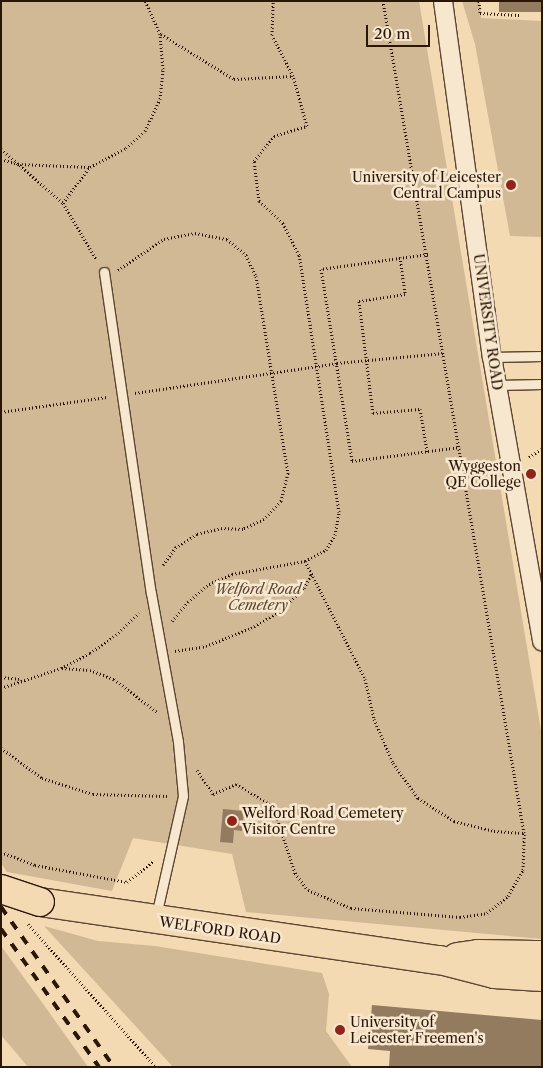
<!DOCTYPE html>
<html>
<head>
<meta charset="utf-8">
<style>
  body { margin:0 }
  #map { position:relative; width:543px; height:1068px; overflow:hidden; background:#f3dab3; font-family:"Libre Caslon Text",serif }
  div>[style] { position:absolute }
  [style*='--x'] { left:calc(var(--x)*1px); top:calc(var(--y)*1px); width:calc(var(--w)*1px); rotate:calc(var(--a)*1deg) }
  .green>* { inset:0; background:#d1b996 }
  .building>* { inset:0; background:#937b60; transform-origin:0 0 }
  .path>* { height:3px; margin-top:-1.5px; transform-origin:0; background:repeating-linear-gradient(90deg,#2a1507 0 1px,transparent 0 3.5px) }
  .roads { filter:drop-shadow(1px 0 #5c4632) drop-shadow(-1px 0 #5c4632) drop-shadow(0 1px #5c4632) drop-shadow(0 -1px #5c4632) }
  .service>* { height:9px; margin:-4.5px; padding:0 4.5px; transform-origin:4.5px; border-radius:4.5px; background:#f7e7ce }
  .minor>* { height:18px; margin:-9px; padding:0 9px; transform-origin:9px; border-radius:9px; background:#f7e7ce }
  .primary>* { height:28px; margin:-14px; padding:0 14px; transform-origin:14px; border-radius:14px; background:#f3dab3 }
  .rail>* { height:4px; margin-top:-2px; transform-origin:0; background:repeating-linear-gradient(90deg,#2a1507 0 9px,transparent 0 18px) }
  .bridges { filter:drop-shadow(1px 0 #2a1507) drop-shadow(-1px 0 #2a1507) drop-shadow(0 1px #2a1507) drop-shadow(0 -1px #2a1507) }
  .primary-bridge>* { height:28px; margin:-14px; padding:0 14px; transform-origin:14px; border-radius:14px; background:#f3dab3 }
  .dots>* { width:14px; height:14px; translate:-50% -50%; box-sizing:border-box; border:2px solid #f7e7ce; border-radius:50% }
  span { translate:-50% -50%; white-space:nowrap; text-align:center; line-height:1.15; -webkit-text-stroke:5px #f7e7ce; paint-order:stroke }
  .poi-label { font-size:14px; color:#2a1507 }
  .right { translate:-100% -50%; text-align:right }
  .left { translate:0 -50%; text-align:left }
  .street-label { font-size:14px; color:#2a1507 }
  .park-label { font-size:14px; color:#5c4632; font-style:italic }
  .frame { position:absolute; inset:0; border:2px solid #2a1507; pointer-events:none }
  .scale { position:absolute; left:366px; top:25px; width:64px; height:22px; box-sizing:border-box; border:2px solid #2a1507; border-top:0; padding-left:6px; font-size:15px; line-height:18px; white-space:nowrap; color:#2a1507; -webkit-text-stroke:4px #f7e7ce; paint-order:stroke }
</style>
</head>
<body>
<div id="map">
  <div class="green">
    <div style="clip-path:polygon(1px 1px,419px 1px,542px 737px,542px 939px,246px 912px,232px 854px,133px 838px,112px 891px,7px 872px,1px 863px)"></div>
    <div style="clip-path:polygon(462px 1px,480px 1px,481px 18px,542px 21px,542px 237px,510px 236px,475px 44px)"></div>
    <div style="clip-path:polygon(44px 926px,98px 941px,155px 946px,322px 973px,329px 994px,326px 1031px,352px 1067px,173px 1067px)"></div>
    <div style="clip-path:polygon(1px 946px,41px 1001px,88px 1067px,28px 1067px,1px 1035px)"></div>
  </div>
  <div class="building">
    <div style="left:499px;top:1px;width:43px;height:11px"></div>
    <div style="clip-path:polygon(223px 809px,244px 811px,242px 831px,234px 830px,233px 843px,220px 842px)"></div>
    <div style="clip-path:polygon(372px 1005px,542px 1020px,542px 1067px,389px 1067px,390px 1051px,368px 1049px)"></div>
  </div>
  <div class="path">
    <div style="--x:479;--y:1;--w:12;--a:85"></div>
    <div style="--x:480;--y:13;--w:40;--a:2.9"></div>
    <div style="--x:161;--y:34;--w:86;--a:31.7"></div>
    <div style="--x:234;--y:79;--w:59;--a:-2.9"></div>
    <div style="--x:1;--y:149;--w:82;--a:41.1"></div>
    <div style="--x:63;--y:203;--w:65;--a:59.5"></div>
    <div style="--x:1;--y:159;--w:18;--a:16"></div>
    <div style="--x:18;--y:164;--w:72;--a:2.4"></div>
    <div style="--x:90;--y:167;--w:41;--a:-27.8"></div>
    <div style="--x:126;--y:148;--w:25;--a:-42"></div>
    <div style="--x:145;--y:131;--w:35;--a:-65"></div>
    <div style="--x:160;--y:99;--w:30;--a:-84"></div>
    <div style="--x:163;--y:69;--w:35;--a:-95"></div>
    <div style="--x:160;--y:34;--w:36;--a:-114"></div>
    <div style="--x:63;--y:203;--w:44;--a:-53.4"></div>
    <div style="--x:428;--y:254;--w:108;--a:172"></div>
    <div style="--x:321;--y:269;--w:194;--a:80.8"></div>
    <div style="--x:352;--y:461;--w:109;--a:-7.4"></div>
    <div style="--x:400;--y:257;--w:37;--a:82"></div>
    <div style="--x:405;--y:294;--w:47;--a:171.3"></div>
    <div style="--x:359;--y:301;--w:113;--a:82.9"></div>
    <div style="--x:373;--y:413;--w:47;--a:-4.9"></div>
    <div style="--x:420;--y:409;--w:43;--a:80.5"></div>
    <div style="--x:118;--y:270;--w:55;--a:-34"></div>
    <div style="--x:164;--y:239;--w:32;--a:-11"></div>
    <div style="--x:195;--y:233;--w:33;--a:11"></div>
    <div style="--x:227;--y:239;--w:25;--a:40"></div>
    <div style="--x:246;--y:255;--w:23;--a:65"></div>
    <div style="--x:256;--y:276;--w:200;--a:80.8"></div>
    <div style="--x:288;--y:473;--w:29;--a:104"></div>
    <div style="--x:281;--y:501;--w:25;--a:133"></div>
    <div style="--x:264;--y:519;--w:23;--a:155"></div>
    <div style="--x:243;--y:529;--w:21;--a:-177"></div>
    <div style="--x:222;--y:528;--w:26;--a:167"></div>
    <div style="--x:197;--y:534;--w:25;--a:148"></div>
    <div style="--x:176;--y:547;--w:22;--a:126"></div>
    <div style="--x:135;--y:393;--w:204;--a:-8.4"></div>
    <div style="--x:337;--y:363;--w:107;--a:-5.3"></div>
    <div style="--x:1;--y:412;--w:107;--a:-8.1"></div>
    <div style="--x:529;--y:457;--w:15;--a:-32"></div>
    <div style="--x:305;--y:561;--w:132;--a:63"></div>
    <div style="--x:365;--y:679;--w:41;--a:77.3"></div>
    <div style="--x:374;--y:719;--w:48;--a:66.6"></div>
    <div style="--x:393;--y:763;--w:43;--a:54.5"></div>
    <div style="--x:418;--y:798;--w:43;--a:32.6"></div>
    <div style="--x:454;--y:821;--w:41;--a:14"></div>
    <div style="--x:494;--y:831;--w:30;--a:4"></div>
    <div style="--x:172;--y:621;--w:25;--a:-50"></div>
    <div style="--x:188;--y:602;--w:28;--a:-41"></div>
    <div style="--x:209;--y:584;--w:25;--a:-23"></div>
    <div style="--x:232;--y:574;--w:74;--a:-10.1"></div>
    <div style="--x:305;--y:561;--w:24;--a:-28"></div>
    <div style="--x:326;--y:550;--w:17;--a:-59"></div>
    <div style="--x:335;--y:535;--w:23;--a:-80"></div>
    <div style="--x:339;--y:512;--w:260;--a:-98.8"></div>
    <div style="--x:299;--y:255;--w:36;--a:-117"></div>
    <div style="--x:283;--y:223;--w:33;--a:-137"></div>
    <div style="--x:259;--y:201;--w:40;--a:-97.1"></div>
    <div style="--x:254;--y:161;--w:32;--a:-51"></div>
    <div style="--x:274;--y:136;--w:34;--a:-17"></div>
    <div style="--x:307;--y:126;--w:52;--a:-105.6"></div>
    <div style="--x:293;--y:76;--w:46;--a:-117.1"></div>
    <div style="--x:272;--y:35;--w:34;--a:-88"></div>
    <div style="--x:175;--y:651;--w:31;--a:-9"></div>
    <div style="--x:206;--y:646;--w:48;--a:-21.8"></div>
    <div style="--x:251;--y:628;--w:34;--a:-30"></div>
    <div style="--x:280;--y:611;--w:33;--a:-44"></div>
    <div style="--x:304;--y:588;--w:15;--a:-62"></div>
    <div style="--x:62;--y:668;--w:28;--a:4"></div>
    <div style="--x:90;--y:670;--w:26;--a:21"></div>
    <div style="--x:114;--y:679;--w:54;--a:37.5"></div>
    <div style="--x:1;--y:677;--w:20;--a:6"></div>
    <div style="--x:1;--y:688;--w:63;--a:-18.4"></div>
    <div style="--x:61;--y:668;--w:33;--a:-27"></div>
    <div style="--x:90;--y:653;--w:32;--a:-35"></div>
    <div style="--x:116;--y:635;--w:32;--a:-44"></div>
    <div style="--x:1;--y:748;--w:51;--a:36.2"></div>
    <div style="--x:42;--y:778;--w:53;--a:17.4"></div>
    <div style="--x:93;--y:794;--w:75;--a:1.5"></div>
    <div style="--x:197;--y:770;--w:29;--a:56"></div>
    <div style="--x:213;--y:794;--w:25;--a:-23"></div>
    <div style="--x:236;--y:784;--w:43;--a:30.7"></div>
    <div style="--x:273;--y:806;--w:71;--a:71.8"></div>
    <div style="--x:295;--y:873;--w:21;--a:53"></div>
    <div style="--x:308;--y:890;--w:47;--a:22.7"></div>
    <div style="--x:351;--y:908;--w:109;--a:4.7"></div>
    <div style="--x:460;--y:917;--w:27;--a:-8"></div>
    <div style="--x:487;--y:913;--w:27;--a:-39"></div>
    <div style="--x:508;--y:896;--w:30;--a:-60"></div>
    <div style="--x:523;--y:870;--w:37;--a:-88"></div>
    <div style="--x:524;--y:833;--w:844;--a:-99.62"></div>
    <div style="--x:1;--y:852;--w:36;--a:21"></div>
    <div style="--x:35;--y:865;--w:94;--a:10.5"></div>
    <div style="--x:127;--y:882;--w:33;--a:-38"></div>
    <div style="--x:28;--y:924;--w:192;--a:48.2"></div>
  </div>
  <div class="roads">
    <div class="service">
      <div style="--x:104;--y:272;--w:324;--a:81.7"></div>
      <div style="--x:151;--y:593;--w:151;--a:79.7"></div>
      <div style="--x:178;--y:742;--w:54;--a:84.7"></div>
      <div style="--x:183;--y:796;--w:123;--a:102.7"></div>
      <div style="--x:492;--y:357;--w:50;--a:-1.1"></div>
      <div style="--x:497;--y:385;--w:45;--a:-1.3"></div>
    </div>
    <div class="minor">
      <div style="--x:443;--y:1;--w:359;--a:82.2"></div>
      <div style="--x:492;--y:357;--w:289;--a:80"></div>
    </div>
    <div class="primary">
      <div style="--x:40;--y:902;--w:404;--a:8.3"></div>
      <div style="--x:440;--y:960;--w:56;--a:14.5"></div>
      <div style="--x:494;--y:974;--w:48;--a:3.6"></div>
      <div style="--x:457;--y:957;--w:21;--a:-8"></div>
      <div style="--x:478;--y:954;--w:64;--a:0.9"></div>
    </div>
  </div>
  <div class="rail">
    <div style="--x:1;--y:907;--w:196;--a:54.8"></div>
    <div style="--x:1;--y:929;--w:169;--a:54.6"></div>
  </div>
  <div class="bridges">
    <div class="primary-bridge">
      <div style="--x:1;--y:889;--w:41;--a:18.4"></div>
    </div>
  </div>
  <div class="dots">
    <div style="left:511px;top:185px;background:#8f2418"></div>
    <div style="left:531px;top:474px;background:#8f2418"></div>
    <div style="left:232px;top:821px;background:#8f2418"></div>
    <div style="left:340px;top:1030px;background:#8f2418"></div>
  </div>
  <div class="poi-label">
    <span class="right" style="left:501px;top:185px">University of Leicester<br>Central Campus</span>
    <span class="right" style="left:521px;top:474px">Wyggeston<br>QE College</span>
    <span class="left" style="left:242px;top:821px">Welford Road Cemetery<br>Visitor Centre</span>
    <span class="left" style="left:350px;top:1030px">University of<br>Leicester Freemen's</span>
  </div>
  <div class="street-label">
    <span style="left:488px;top:322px;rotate:82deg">UNIVERSITY ROAD</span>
    <span style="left:220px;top:930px;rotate:8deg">WELFORD ROAD</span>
  </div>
  <div class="park-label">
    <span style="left:258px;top:597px">Welford Road<br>Cemetery</span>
  </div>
  <div class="frame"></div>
  <div class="scale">20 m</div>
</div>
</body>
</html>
